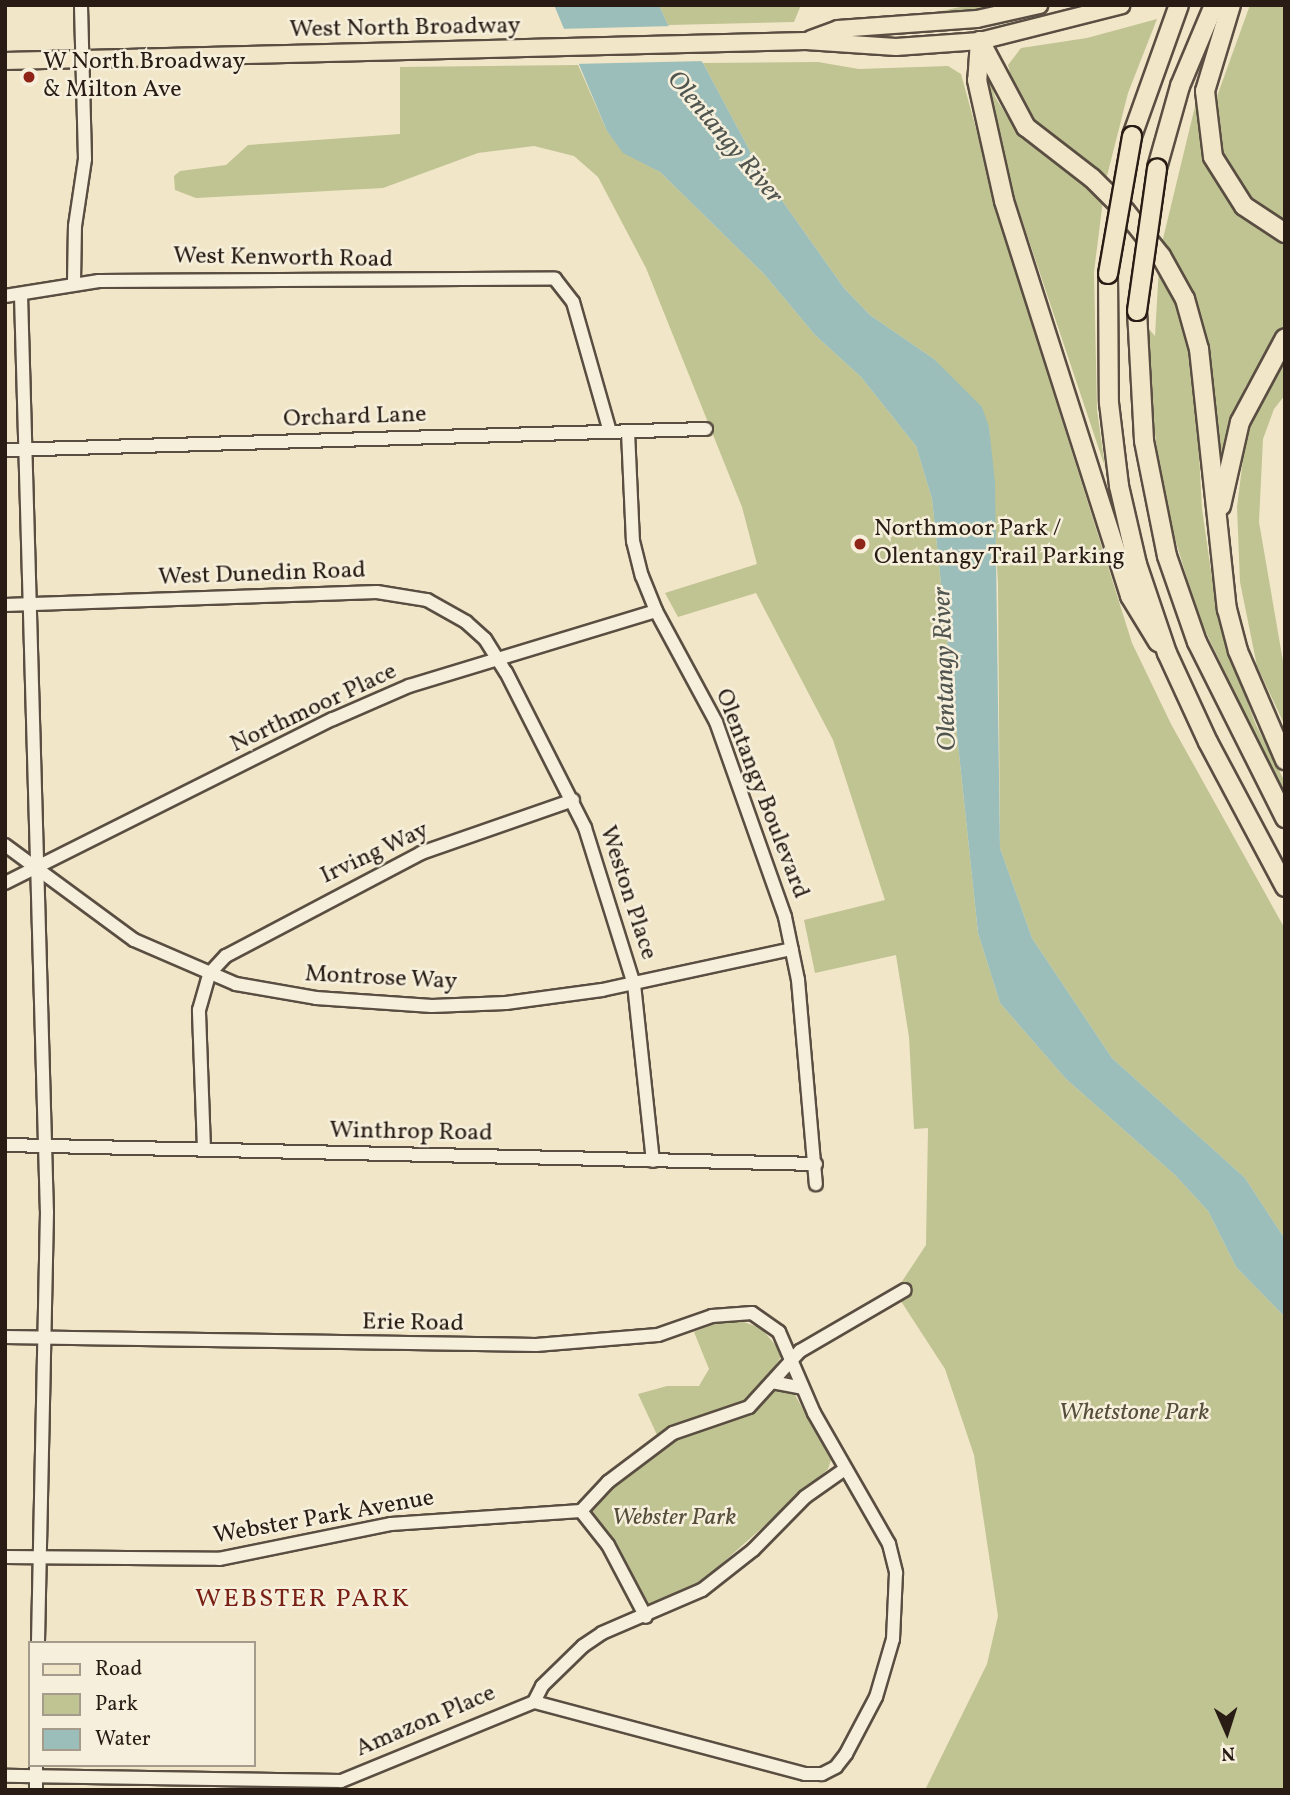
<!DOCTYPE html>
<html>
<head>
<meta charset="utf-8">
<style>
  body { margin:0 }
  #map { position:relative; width:1290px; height:1795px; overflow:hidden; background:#f1e6c8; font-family:Vollkorn,serif }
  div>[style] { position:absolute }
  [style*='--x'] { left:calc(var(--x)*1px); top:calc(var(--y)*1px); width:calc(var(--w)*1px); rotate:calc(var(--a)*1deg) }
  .green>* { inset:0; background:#c0c392 }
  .water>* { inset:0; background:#9bbeba }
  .pier>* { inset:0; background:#f1e6c8 }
  .roads { filter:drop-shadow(2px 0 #5a4e42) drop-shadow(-2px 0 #5a4e42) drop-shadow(0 2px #5a4e42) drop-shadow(0 -2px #5a4e42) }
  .minor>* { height:12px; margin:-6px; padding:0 6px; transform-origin:6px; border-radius:6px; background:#f6efdb }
  .major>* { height:16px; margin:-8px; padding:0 8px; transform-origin:8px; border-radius:8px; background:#f1e6c8 }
  .highway>* { height:18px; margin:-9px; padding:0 9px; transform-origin:9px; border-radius:9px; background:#f1e6c8 }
  .bridges { filter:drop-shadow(2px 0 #281c15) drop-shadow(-2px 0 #281c15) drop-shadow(0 2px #281c15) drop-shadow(0 -2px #281c15) }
  .highway-bridge>* { height:18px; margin:-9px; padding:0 9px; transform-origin:9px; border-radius:9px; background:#f1e6c8 }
  .dots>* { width:19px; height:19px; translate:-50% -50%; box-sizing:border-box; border:4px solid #f6efdb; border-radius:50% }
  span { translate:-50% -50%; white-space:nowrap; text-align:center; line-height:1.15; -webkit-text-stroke:5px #f6efdb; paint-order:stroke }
  .street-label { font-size:24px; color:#281c15 }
  .poi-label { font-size:24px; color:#281c15 }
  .left { translate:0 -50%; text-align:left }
  .park-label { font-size:24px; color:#564e3a; font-style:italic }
  .water-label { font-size:26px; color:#50554f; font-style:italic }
  .neighbourhood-label { font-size:26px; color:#7a1f14; letter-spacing:2px }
  .frame { position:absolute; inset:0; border:7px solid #281c15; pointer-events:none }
  .legend { position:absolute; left:28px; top:1641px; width:228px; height:126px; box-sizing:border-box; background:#f6efdb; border:2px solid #a49b8c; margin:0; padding:9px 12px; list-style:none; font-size:21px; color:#281c15 }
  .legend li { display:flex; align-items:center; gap:14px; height:35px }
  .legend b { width:35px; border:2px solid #a49b8c }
  .north { position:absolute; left:1192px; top:1697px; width:70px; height:70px; -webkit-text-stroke:5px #f6efdb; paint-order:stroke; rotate:177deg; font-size:19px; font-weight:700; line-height:28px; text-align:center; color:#281c15 }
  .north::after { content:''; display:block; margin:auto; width:24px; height:32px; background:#281c15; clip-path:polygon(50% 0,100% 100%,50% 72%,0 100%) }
</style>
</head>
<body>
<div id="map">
  <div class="green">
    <div style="clip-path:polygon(659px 5px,801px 5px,794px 22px,668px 25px)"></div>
    <div style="clip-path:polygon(969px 5px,1006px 5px,916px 21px,915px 17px)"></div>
    <div style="clip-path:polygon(1250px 5px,1285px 5px,1285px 220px,1243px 191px,1218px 145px,1216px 99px)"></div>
    <div style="clip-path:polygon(1157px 19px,1128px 93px,1107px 176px,1049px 135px,1030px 115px,1015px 91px,1008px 65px,1021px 48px,1087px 38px)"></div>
    <div style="clip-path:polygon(818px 62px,859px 69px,948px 66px,961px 74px,1016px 274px,1132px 643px,1171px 724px,1285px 929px,1285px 1239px,1245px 1178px,1112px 1058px,1032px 938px,1000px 848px,998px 584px,989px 427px,934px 359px,870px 315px,844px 288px,759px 168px,703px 63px)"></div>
    <div style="clip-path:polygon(578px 65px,607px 131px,623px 152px,660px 172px,764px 274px,815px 335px,861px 377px,916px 446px,932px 499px,978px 933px,1000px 1003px,1066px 1079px,1175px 1175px,1208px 1211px,1236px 1267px,1285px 1317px,1285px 1790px,925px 1790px,987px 1664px,998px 1616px,974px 1455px,945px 1369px,895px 1292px,926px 1245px,928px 1128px,914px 1129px,909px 1037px,896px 955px,815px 973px,804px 920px,885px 900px,833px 740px,756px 593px,678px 617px,665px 593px,757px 564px,742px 507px,646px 268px,598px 177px,574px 156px,534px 146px,478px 153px,383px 188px,196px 198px,175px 190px,174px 176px,180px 171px,226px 165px,248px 145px,400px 134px,400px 67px)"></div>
    <div style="clip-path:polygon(989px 75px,995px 97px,1017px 132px,1103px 200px,1094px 272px,1097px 410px,1105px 467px,1014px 196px,991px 116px,985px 76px)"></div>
    <div style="clip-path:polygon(1197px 98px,1204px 157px,1219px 187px,1237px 212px,1285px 241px,1285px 325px,1245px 387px,1221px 472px,1186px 283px,1162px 243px)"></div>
    <div style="clip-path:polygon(1159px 266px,1172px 289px,1194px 362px,1202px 509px,1212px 578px,1233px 664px,1256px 725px,1285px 782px,1285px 796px,1199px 618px,1162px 496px,1150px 388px,1148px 328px,1155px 336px)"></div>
    <div style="clip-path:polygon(1285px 354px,1285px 395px,1274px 409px,1263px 439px,1259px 522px,1285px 673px,1285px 726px,1257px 666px,1240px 582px,1237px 507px,1245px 443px,1257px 406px)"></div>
    <div style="clip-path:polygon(741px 1321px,761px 1328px,783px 1354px,759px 1389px,747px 1401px,658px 1437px,638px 1394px,667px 1386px,699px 1386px,709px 1369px,694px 1332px,718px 1322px)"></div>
    <div style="clip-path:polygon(773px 1389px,794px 1393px,831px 1460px,828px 1469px,691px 1591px,650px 1608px,589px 1510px,601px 1494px,667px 1443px,747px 1413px)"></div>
  </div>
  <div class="water">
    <div style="clip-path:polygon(554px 5px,659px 5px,668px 25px,703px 63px,759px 168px,844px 288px,870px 315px,934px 359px,982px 407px,989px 427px,995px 482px,1000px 848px,1032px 938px,1112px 1058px,1245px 1178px,1285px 1239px,1285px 1317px,1236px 1267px,1208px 1211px,1175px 1175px,1066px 1079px,1000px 1003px,978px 933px,932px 499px,916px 446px,861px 377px,815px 335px,764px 274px,660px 172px,623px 153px,607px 131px)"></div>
  </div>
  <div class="pier">
    <div style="clip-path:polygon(674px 26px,706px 61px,573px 64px,557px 29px)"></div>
  </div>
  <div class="roads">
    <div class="minor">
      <div style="--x:74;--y:282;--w:56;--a:-89"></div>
      <div style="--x:75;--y:226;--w:68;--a:-81.5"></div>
      <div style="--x:85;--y:159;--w:154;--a:-91.5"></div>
      <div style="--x:21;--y:295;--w:917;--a:88.38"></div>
      <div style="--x:47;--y:1212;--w:431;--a:91.2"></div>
      <div style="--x:5;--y:296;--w:95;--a:-9.1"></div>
      <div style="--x:99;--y:281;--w:456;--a:-0.3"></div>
      <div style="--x:555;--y:279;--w:29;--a:52"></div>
      <div style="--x:573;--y:302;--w:135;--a:74.1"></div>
      <div style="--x:628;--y:432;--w:109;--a:87.4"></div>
      <div style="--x:633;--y:541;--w:36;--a:76"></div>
      <div style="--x:642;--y:576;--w:38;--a:68"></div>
      <div style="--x:656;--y:611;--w:126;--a:61.6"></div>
      <div style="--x:716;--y:722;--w:207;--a:70.5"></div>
      <div style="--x:785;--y:917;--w:64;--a:78.3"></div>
      <div style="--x:798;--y:980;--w:205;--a:85"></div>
      <div style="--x:5;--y:450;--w:701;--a:-1.72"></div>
      <div style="--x:5;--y:605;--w:372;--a:-2"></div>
      <div style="--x:377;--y:592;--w:51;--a:9.1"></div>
      <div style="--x:427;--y:600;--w:45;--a:29.4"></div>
      <div style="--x:466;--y:622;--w:25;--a:42"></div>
      <div style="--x:485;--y:639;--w:39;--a:58"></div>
      <div style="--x:506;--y:672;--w:175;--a:63.1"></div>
      <div style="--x:585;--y:828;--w:164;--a:72.6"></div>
      <div style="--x:634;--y:984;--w:178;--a:83.9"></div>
      <div style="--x:5;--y:845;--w:160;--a:36.4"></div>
      <div style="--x:134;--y:940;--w:111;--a:23.3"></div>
      <div style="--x:236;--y:984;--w:81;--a:9.9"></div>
      <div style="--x:316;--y:998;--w:116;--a:3.9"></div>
      <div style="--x:432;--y:1006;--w:74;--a:-2.3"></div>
      <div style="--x:506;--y:1003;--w:97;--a:-7.7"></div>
      <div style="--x:602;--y:990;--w:194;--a:-12.2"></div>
      <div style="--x:5;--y:883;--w:367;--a:-26.6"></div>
      <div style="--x:333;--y:719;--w:83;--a:-23.5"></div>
      <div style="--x:409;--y:686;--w:258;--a:-16.9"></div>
      <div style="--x:5;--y:1145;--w:811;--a:1.34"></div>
      <div style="--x:204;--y:1149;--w:139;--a:-92.1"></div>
      <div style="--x:199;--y:1010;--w:37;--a:-74"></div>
      <div style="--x:209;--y:974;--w:25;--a:-47"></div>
      <div style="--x:226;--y:956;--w:221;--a:-27.8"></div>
      <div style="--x:421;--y:853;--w:161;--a:-19.2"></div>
      <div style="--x:5;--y:1337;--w:531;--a:0.86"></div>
      <div style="--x:536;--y:1345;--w:122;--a:-4.7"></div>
      <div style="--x:658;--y:1335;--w:57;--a:-19.4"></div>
      <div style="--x:712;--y:1316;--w:40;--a:-4.3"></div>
      <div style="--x:752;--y:1313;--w:33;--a:35"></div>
      <div style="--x:779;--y:1332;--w:88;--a:66.6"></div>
      <div style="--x:814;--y:1413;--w:151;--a:60.2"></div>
      <div style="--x:889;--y:1544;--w:30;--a:76"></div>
      <div style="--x:896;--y:1573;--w:66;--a:92.6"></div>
      <div style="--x:893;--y:1639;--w:60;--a:106.3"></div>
      <div style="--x:876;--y:1697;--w:64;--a:117.8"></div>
      <div style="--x:846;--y:1754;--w:16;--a:128"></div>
      <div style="--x:836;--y:1767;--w:16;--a:153"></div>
      <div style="--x:822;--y:1774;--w:17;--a:180"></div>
      <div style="--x:805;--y:1774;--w:280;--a:-165.1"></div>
      <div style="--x:534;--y:1702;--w:209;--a:157.7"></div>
      <div style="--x:341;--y:1781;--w:336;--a:-179.1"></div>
      <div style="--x:772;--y:1382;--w:31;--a:11"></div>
      <div style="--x:581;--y:1511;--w:43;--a:51.5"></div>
      <div style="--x:608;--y:1545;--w:81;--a:62.2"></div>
      <div style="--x:5;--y:1557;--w:214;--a:0.5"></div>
      <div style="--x:219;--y:1559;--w:176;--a:-11.5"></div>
      <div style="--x:391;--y:1524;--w:190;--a:-3.9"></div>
      <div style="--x:581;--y:1511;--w:40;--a:-47"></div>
      <div style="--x:608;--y:1482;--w:81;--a:-37"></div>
      <div style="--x:673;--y:1433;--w:80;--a:-18.9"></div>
      <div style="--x:749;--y:1407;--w:76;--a:-47.7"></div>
      <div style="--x:800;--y:1351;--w:121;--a:-30.2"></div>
      <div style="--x:534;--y:1702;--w:18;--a:-63"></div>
      <div style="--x:542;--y:1686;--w:57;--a:-44.3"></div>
      <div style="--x:583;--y:1646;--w:23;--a:-34"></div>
      <div style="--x:602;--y:1633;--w:109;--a:-23.3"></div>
      <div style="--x:702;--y:1590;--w:65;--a:-38.1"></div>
      <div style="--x:753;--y:1550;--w:74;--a:-45.5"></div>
      <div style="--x:805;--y:1497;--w:49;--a:-35"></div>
      <div style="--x:36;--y:1790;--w:25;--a:-90"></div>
    </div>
    <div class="major">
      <div style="--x:811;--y:39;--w:29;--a:-20"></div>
      <div style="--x:838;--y:29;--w:139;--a:-4.1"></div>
      <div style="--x:977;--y:19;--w:64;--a:-12.7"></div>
      <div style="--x:5;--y:61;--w:801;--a:-1.43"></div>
      <div style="--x:806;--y:41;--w:90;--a:3.8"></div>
      <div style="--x:896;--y:47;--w:84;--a:-4.1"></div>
      <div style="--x:980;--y:41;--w:146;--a:-14.2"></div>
    </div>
    <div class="highway">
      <div style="--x:1231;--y:5;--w:90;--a:106.8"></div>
      <div style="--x:1205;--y:91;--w:66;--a:83.1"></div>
      <div style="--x:1213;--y:157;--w:58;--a:57.7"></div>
      <div style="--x:1244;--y:206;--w:49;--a:33.4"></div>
      <div style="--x:980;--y:41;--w:98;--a:61.9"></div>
      <div style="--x:1026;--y:127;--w:83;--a:37.7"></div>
      <div style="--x:1092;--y:178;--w:47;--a:45"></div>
      <div style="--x:1125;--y:211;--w:58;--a:51.3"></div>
      <div style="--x:1161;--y:256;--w:49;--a:60.8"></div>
      <div style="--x:1185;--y:299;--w:52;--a:74.4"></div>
      <div style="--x:1199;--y:349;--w:262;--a:83.9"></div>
      <div style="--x:1227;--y:609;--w:43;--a:75.3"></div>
      <div style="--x:1238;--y:651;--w:119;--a:66.7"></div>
      <div style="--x:980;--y:41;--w:39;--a:94"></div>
      <div style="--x:977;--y:80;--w:124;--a:77.4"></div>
      <div style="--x:1004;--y:201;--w:415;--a:72.3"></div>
      <div style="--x:1130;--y:596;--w:54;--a:58.7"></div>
      <div style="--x:1132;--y:136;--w:139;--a:-70.3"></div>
      <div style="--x:1157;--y:168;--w:85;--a:-74.3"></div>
      <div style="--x:1180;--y:86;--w:88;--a:-67.2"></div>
      <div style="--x:1108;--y:274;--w:129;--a:89.6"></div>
      <div style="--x:1109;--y:403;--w:84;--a:83.1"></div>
      <div style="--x:1119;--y:486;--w:80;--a:77"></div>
      <div style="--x:1137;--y:564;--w:94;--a:71.4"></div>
      <div style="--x:1167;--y:653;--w:98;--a:65.3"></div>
      <div style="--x:1208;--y:742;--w:164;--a:62"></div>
      <div style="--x:1137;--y:311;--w:130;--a:86.9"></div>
      <div style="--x:1144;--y:441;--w:117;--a:78.7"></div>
      <div style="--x:1167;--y:556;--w:91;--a:70.8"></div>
      <div style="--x:1197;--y:642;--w:197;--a:63.4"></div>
      <div style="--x:1221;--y:506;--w:86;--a:-77.3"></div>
      <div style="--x:1240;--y:422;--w:95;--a:-61.8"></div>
    </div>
  </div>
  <div class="bridges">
    <div class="highway-bridge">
      <div style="--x:1108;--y:274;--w:140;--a:-80.1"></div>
      <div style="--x:1137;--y:311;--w:144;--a:-82"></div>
    </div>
  </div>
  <div class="dots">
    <div style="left:29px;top:77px;background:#8f2418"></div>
    <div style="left:860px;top:544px;background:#8f2418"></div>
  </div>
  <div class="street-label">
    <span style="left:405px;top:29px;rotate:-1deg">West North Broadway</span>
    <span style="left:283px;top:259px;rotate:1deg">West Kenworth Road</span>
    <span style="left:355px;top:418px;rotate:-2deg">Orchard Lane</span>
    <span style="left:262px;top:575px;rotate:-2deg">West Dunedin Road</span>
    <span style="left:314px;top:709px;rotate:-25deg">Northmoor Place</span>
    <span style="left:761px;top:794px;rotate:69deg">Olentangy Boulevard</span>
    <span style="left:375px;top:854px;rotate:-25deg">Irving Way</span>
    <span style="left:627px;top:893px;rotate:72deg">Weston Place</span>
    <span style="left:381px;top:979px;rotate:3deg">Montrose Way</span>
    <span style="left:411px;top:1133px;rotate:1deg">Winthrop Road</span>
    <span style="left:413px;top:1324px;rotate:1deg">Erie Road</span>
    <span style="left:324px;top:1518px;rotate:-10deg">Webster Park Avenue</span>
    <span style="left:426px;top:1722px;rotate:-23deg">Amazon Place</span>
  </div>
  <div class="poi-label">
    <span class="left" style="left:43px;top:77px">W North Broadway<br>&amp; Milton Ave</span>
    <span class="left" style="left:874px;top:544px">Northmoor Park /<br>Olentangy Trail Parking</span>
  </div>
  <div class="park-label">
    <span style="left:1134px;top:1414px">Whetstone Park</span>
    <span style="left:674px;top:1519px">Webster Park</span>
  </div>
  <div class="water-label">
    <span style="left:724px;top:138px;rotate:50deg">Olentangy River</span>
    <span style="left:946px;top:669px;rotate:-92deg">Olentangy River</span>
  </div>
  <div class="neighbourhood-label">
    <span style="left:303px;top:1600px">WEBSTER PARK</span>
  </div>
  <div class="frame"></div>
  <ul class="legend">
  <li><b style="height:9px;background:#f1e6c8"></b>Road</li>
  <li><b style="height:19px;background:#c0c392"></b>Park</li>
  <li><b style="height:19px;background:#9bbeba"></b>Water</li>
  </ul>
  <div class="north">N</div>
</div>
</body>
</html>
